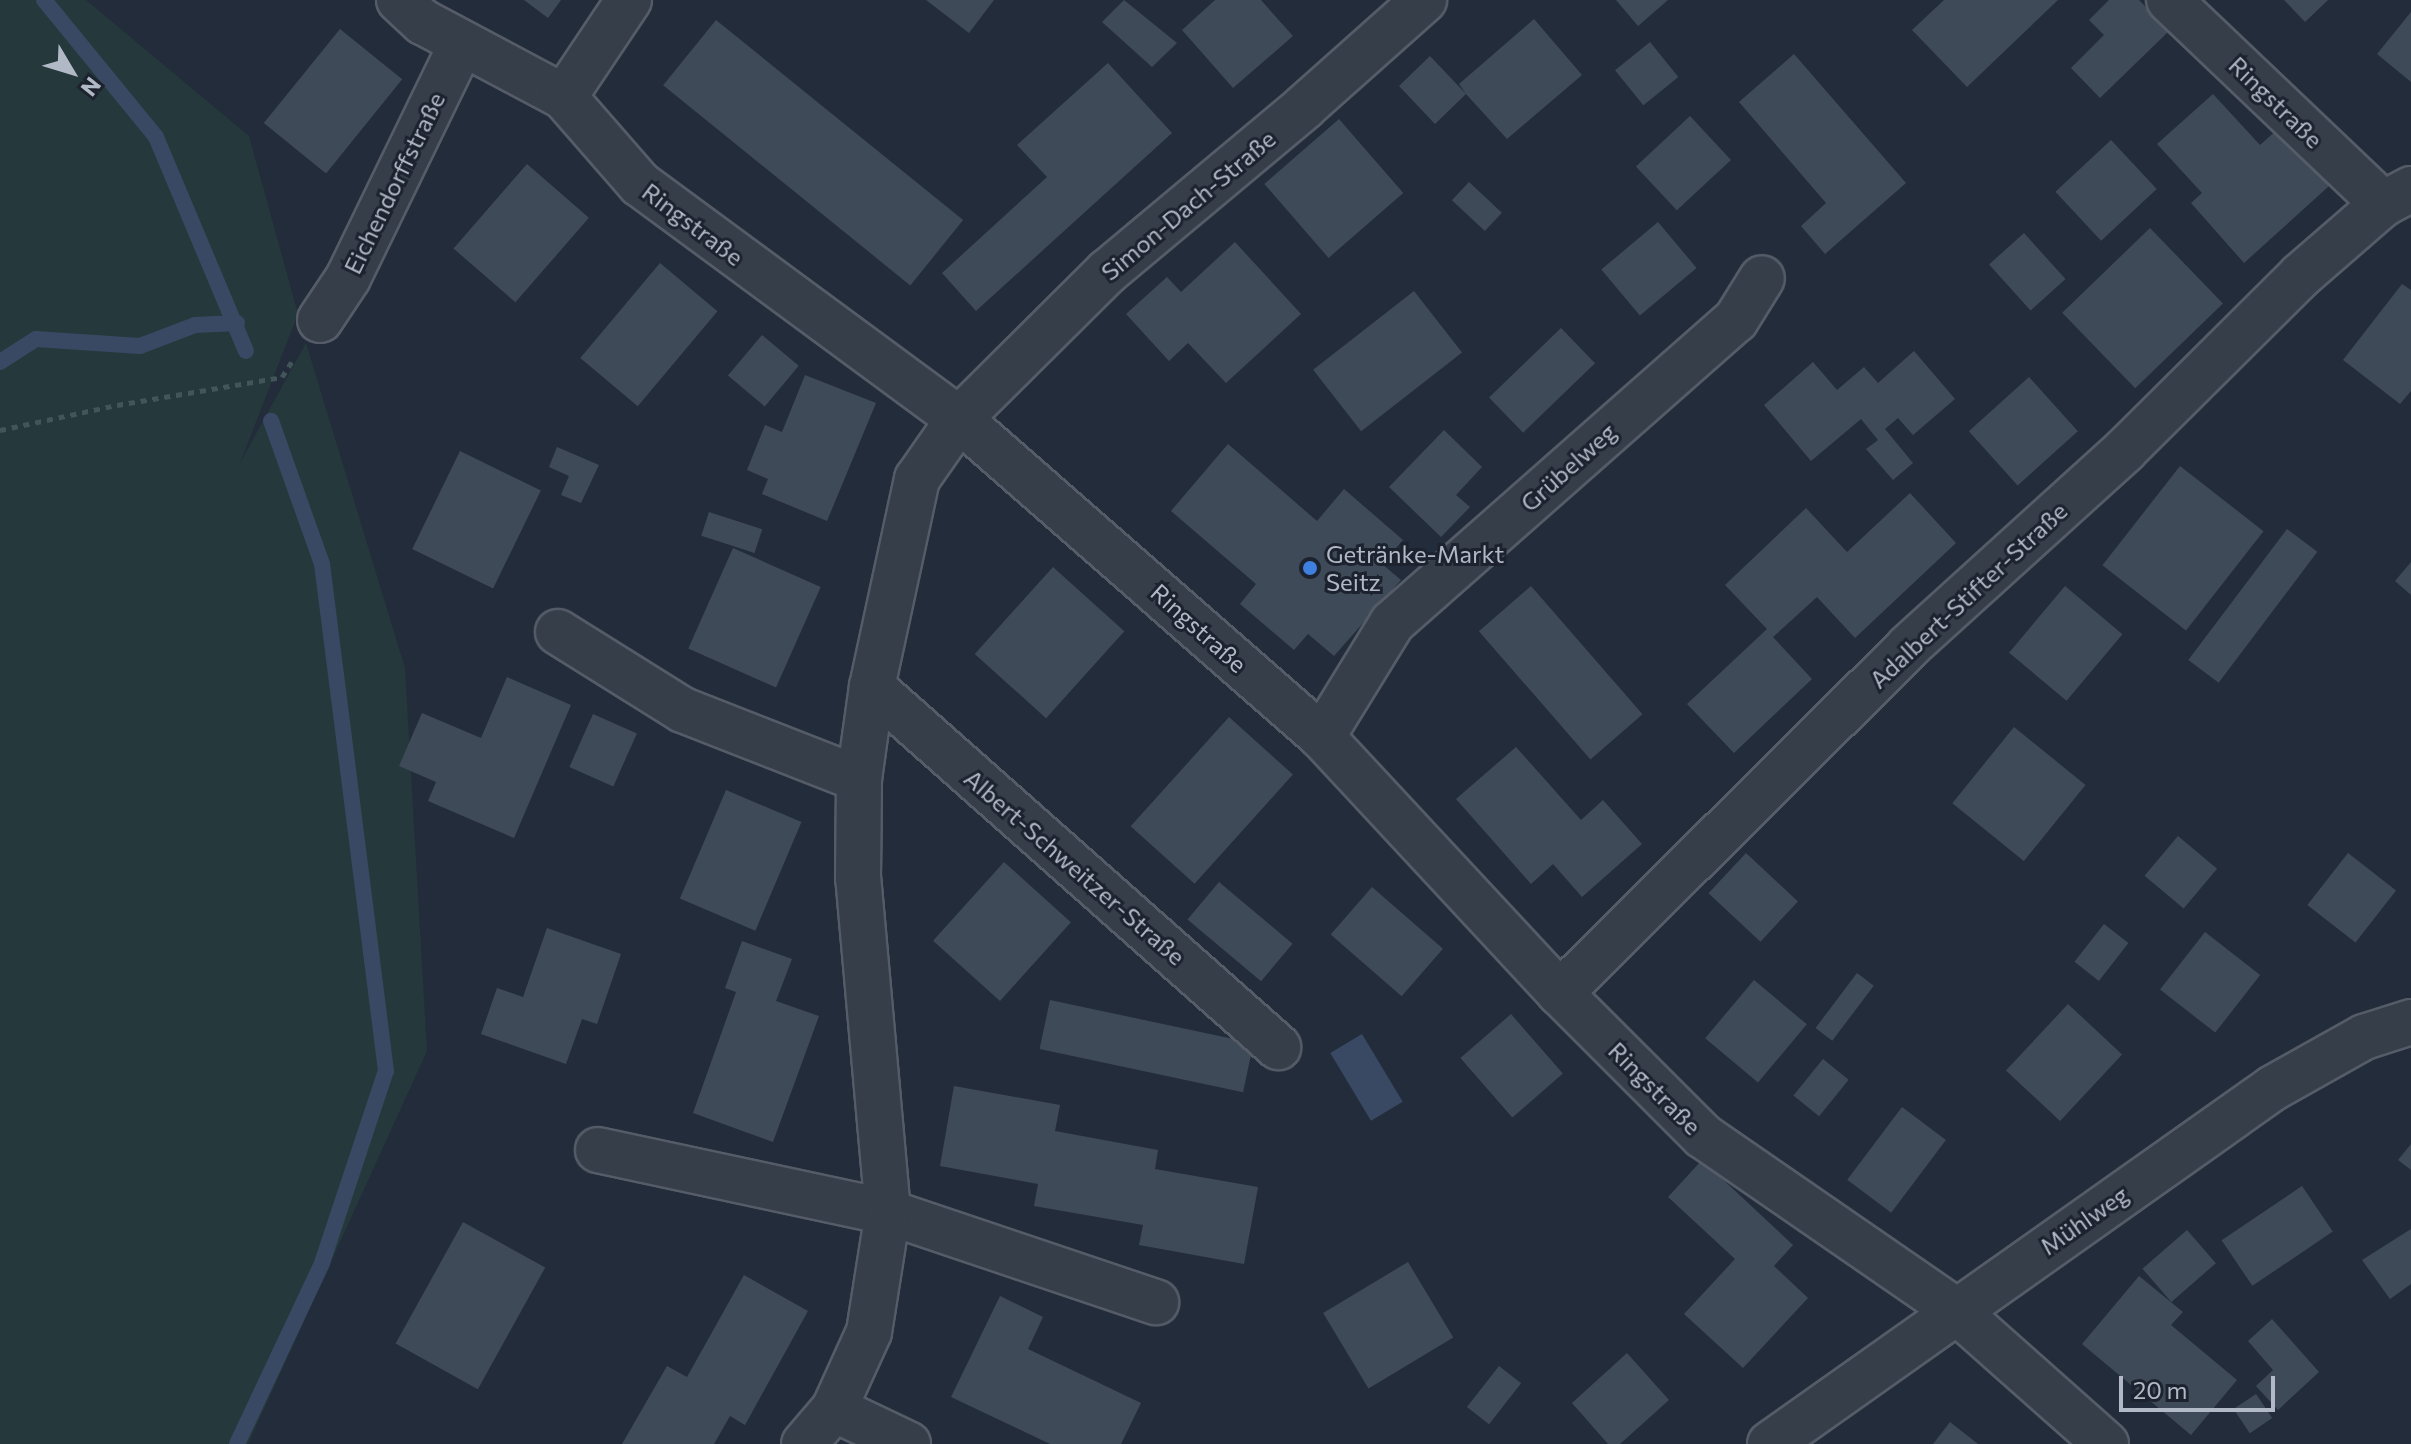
<!DOCTYPE html>
<html>
<head>
<meta charset="utf-8">
<style>
  body { margin:0 }
  #map { position:relative; width:2411px; height:1444px; overflow:hidden; background:#232c3a; font-family:Commissioner,sans-serif }
  div>[style] { position:absolute }
  [style*='--x'] { left:calc(var(--x)*1px); top:calc(var(--y)*1px); width:calc(var(--w)*1px); rotate:calc(var(--a)*1deg) }
  .green>* { inset:0; background:#25383b }
  .water>* { inset:0; background:#394963; transform-origin:0 0 }
  .stream>* { height:16px; margin:-8px; padding:0 8px; transform-origin:8px; border-radius:8px; background:#394963 }
  .building>* { inset:0; background:#3f4a59; transform-origin:0 0 }
  .path>* { height:5px; margin-top:-2.5px; transform-origin:0; background:repeating-linear-gradient(90deg,#425558 0 6px,transparent 0 12px) }
  .roads { filter:drop-shadow(2px 0 #555c68) drop-shadow(-2px 0 #555c68) drop-shadow(0 2px #555c68) drop-shadow(0 -2px #555c68) }
  .minor>* { height:44px; margin:-22px; padding:0 22px; transform-origin:22px; border-radius:22px; background:#363e4a }
  .dots>* { width:22px; height:22px; translate:-50% -50%; box-sizing:border-box; border:4px solid #1c232f; border-radius:50% }
  span { translate:-50% -50%; white-space:nowrap; text-align:center; line-height:1.15; -webkit-text-stroke:6px #1c232f; paint-order:stroke }
  .street-label { font-size:24px; color:#b2b9c6 }
  .poi-label { font-size:24px; color:#b2b9c6 }
  .left { translate:0 -50%; text-align:left }
  .north { position:absolute; left:32px; top:32px; width:80px; height:80px; -webkit-text-stroke:6px #1c232f; paint-order:stroke; rotate:128deg; font-size:22px; font-weight:700; line-height:32px; text-align:center; color:#b2b9c6 }
  .north::after { content:''; display:block; margin:auto; width:28px; height:36px; background:#b2b9c6; clip-path:polygon(50% 0,100% 100%,50% 72%,0 100%) }
  .scale { position:absolute; left:2119px; top:1376px; width:156px; height:36px; box-sizing:border-box; border:4px solid #b2b9c6; border-top:0; padding-left:10px; font-size:24px; line-height:28px; white-space:nowrap; color:#b2b9c6; -webkit-text-stroke:6px #1c232f; paint-order:stroke }
</style>
</head>
<body>
<div id="map">
  <div class="green">
    <div style="clip-path:polygon(0 0,86px 0,249px 136px,298px 314px,240px 463px,306px 343px,405px 668px,427px 1051px,248px 1444px,0 1444px)"></div>
  </div>
  <div class="water">
    <div style="left:1362px;top:1034px;width:79px;height:37px;rotate:59deg"></div>
  </div>
  <div class="stream">
    <div style="--x:44;--y:0;--w:177;--a:50.7"></div>
    <div style="--x:156;--y:137;--w:232;--a:67.2"></div>
    <div style="--x:0;--y:362;--w:43;--a:-32.6"></div>
    <div style="--x:36;--y:339;--w:104;--a:3.9"></div>
    <div style="--x:140;--y:346;--w:59;--a:-20.9"></div>
    <div style="--x:195;--y:325;--w:42;--a:-2.7"></div>
    <div style="--x:237;--y:1444;--w:200;--a:-64.8"></div>
    <div style="--x:322;--y:1263;--w:202;--a:-71.6"></div>
    <div style="--x:386;--y:1071;--w:511;--a:-97.19"></div>
    <div style="--x:322;--y:564;--w:152;--a:-109.6"></div>
  </div>
  <div class="building">
    <div style="clip-path:polygon(524px 0,561px 0,548px 18px)"></div>
    <div style="clip-path:polygon(926px 0,994px 0,969px 33px)"></div>
    <div style="clip-path:polygon(1124px 0,1177px 43px,1152px 67px,1102px 22px)"></div>
    <div style="clip-path:polygon(1215px 0,1261px 0,1293px 36px,1233px 88px,1182px 30px)"></div>
    <div style="clip-path:polygon(1616px 0,1668px 0,1638px 26px)"></div>
    <div style="clip-path:polygon(1944px 0,2058px 0,1967px 87px,1912px 30px)"></div>
    <div style="clip-path:polygon(2109px 0,2139px 0,2169px 31px,2100px 98px,2071px 68px,2104px 35px,2089px 20px)"></div>
    <div style="clip-path:polygon(2284px 0,2328px 0,2305px 22px)"></div>
    <div style="clip-path:polygon(2411px 12px,2411px 82px,2377px 54px)"></div>
    <div style="clip-path:polygon(1534px 19px,1582px 75px,1507px 139px,1466px 94px,1435px 124px,1399px 86px,1430px 56px,1466px 94px,1459px 84px)"></div>
    <div style="left:716px;top:20px;width:318px;height:84px;rotate:39deg"></div>
    <div style="left:340px;top:29px;width:80px;height:121px;rotate:39deg"></div>
    <div style="left:1650px;top:42px;width:45px;height:45px;rotate:51deg"></div>
    <div style="clip-path:polygon(1794px 54px,1906px 183px,1825px 254px,1801px 226px,1826px 203px,1739px 102px)"></div>
    <div style="clip-path:polygon(1108px 63px,1172px 133px,976px 311px,942px 273px,1047px 177px,1017px 145px)"></div>
    <div style="clip-path:polygon(2213px 94px,2260px 145px,2278px 129px,2329px 186px,2244px 263px,2191px 203px,2202px 193px,2157px 144px)"></div>
    <div style="left:1690px;top:116px;width:60px;height:74px;rotate:47deg"></div>
    <div style="left:1339px;top:119px;width:98px;height:99px;rotate:49deg"></div>
    <div style="left:2111px;top:140px;width:67px;height:76px;rotate:47deg"></div>
    <div style="left:527px;top:164px;width:82px;height:112px;rotate:41deg"></div>
    <div style="left:1469px;top:182px;width:45px;height:25px;rotate:43deg"></div>
    <div style="left:1658px;top:222px;width:60px;height:74px;rotate:50deg"></div>
    <div style="left:2150px;top:228px;width:105px;height:122px;rotate:46deg"></div>
    <div style="left:2024px;top:233px;width:62px;height:47px;rotate:48deg"></div>
    <div style="clip-path:polygon(1235px 242px,1301px 314px,1226px 383px,1188px 343px,1169px 361px,1126px 314px,1167px 277px,1181px 292px)"></div>
    <div style="left:660px;top:263px;width:75px;height:124px;rotate:40deg"></div>
    <div style="clip-path:polygon(2402px 284px,2411px 290px,2411px 391px,2400px 404px,2343px 360px)"></div>
    <div style="left:1414px;top:291px;width:78px;height:128px;rotate:52deg"></div>
    <div style="left:1561px;top:328px;width:49px;height:100px;rotate:46deg"></div>
    <div style="left:762px;top:335px;width:48px;height:53px;rotate:40deg"></div>
    <div style="clip-path:polygon(1914px 351px,1955px 399px,1913px 435px,1898px 418px,1885px 429px,1913px 463px,1893px 480px,1866px 449px,1878px 440px,1861px 419px,1811px 461px,1764px 405px,1813px 362px,1837px 390px,1864px 367px,1878px 383px)"></div>
    <div style="clip-path:polygon(805px 375px,876px 403px,827px 521px,762px 494px,768px 479px,747px 470px,765px 425px,782px 432px)"></div>
    <div style="left:2029px;top:377px;width:73px;height:81px;rotate:48deg"></div>
    <div style="clip-path:polygon(1444px 430px,1482px 467px,1456px 495px,1470px 507px,1441px 537px,1389px 487px)"></div>
    <div style="clip-path:polygon(1228px 444px,1317px 521px,1344px 489px,1403px 540px,1382px 564px,1401px 580px,1334px 656px,1308px 634px,1294px 650px,1240px 604px,1256px 584px,1171px 511px)"></div>
    <div style="clip-path:polygon(557px 447px,599px 465px,581px 503px,561px 495px,569px 476px,549px 467px)"></div>
    <div style="left:460px;top:451px;width:90px;height:109px;rotate:26deg"></div>
    <div style="left:2180px;top:466px;width:106px;height:126px;rotate:38deg"></div>
    <div style="clip-path:polygon(1910px 493px,1956px 543px,1855px 638px,1817px 597px,1773px 637px,1812px 679px,1734px 753px,1687px 704px,1767px 629px,1725px 585px,1806px 508px,1847px 552px)"></div>
    <div style="left:709px;top:512px;width:56px;height:25px;rotate:18deg"></div>
    <div style="left:2287px;top:529px;width:38px;height:164px;rotate:37deg"></div>
    <div style="left:733px;top:548px;width:96px;height:110px;rotate:24deg"></div>
    <div style="clip-path:polygon(2411px 562px,2411px 595px,2395px 581px)"></div>
    <div style="left:1053px;top:567px;width:96px;height:117px;rotate:42deg"></div>
    <div style="left:1531px;top:586px;width:170px;height:69px;rotate:49deg"></div>
    <div style="left:2065px;top:586px;width:75px;height:87px;rotate:40deg"></div>
    <div style="clip-path:polygon(507px 677px,571px 705px,514px 838px,428px 801px,436px 782px,399px 766px,422px 713px,481px 738px)"></div>
    <div style="left:593px;top:714px;width:48px;height:58px;rotate:24deg"></div>
    <div style="left:1229px;top:717px;width:86px;height:147px;rotate:42deg"></div>
    <div style="left:2014px;top:727px;width:92px;height:98px;rotate:39deg"></div>
    <div style="clip-path:polygon(1516px 747px,1581px 820px,1603px 800px,1642px 844px,1582px 897px,1553px 864px,1531px 884px,1456px 799px)"></div>
    <div style="left:726px;top:790px;width:82px;height:118px;rotate:23deg"></div>
    <div style="left:2178px;top:836px;width:51px;height:52px;rotate:40deg"></div>
    <div style="left:1746px;top:853px;width:71px;height:55px;rotate:43deg"></div>
    <div style="left:2348px;top:853px;width:61px;height:66px;rotate:38deg"></div>
    <div style="left:1004px;top:862px;width:90px;height:106px;rotate:42deg"></div>
    <div style="left:1219px;top:882px;width:96px;height:49px;rotate:40deg"></div>
    <div style="left:1372px;top:887px;width:94px;height:63px;rotate:41deg"></div>
    <div style="left:2104px;top:924px;width:31px;height:48px;rotate:38deg"></div>
    <div style="clip-path:polygon(547px 928px,621px 954px,597px 1024px,582px 1019px,566px 1064px,481px 1034px,497px 988px,523px 997px)"></div>
    <div style="left:2205px;top:932px;width:70px;height:73px;rotate:38deg"></div>
    <div style="clip-path:polygon(742px 941px,792px 959px,776px 1001px,819px 1016px,773px 1142px,693px 1113px,736px 992px,725px 988px)"></div>
    <div style="left:1857px;top:973px;width:21px;height:69px;rotate:37deg"></div>
    <div style="left:1754px;top:980px;width:69px;height:76px;rotate:40deg"></div>
    <div style="left:1050px;top:1000px;width:208px;height:50px;rotate:12deg"></div>
    <div style="left:2068px;top:1004px;width:74px;height:91px;rotate:43deg"></div>
    <div style="left:1511px;top:1014px;width:79px;height:67px;rotate:49deg"></div>
    <div style="left:1823px;top:1059px;width:33px;height:47px;rotate:39deg"></div>
    <div style="clip-path:polygon(954px 1086px,1060px 1105px,1055px 1131px,1158px 1150px,1155px 1169px,1258px 1187px,1244px 1264px,1139px 1245px,1143px 1225px,1034px 1206px,1038px 1184px,940px 1166px)"></div>
    <div style="left:1902px;top:1107px;width:55px;height:91px;rotate:37deg"></div>
    <div style="clip-path:polygon(2411px 1144px,2411px 1170px,2398px 1160px)"></div>
    <div style="clip-path:polygon(1702px 1160px,1793px 1245px,1774px 1266px,1808px 1298px,1743px 1368px,1684px 1314px,1735px 1259px,1668px 1197px)"></div>
    <div style="left:2302px;top:1186px;width:55px;height:97px;rotate:56deg"></div>
    <div style="left:463px;top:1222px;width:94px;height:139px;rotate:29deg"></div>
    <div style="clip-path:polygon(2411px 1229px,2411px 1284px,2390px 1299px,2362px 1260px)"></div>
    <div style="left:2187px;top:1230px;width:44px;height:59px;rotate:49deg"></div>
    <div style="left:1408px;top:1262px;width:88px;height:99px;rotate:59deg"></div>
    <div style="clip-path:polygon(744px 1275px,808px 1311px,745px 1425px,730px 1416px,714px 1444px,622px 1444px,667px 1366px,687px 1377px)"></div>
    <div style="clip-path:polygon(2139px 1276px,2183px 1312px,2171px 1325px,2237px 1380px,2191px 1435px,2082px 1344px)"></div>
    <div style="clip-path:polygon(1000px 1296px,1043px 1317px,1028px 1349px,1141px 1403px,1121px 1444px,1050px 1444px,951px 1397px)"></div>
    <div style="clip-path:polygon(2272px 1319px,2319px 1372px,2278px 1410px,2256px 1386px,2273px 1370px,2248px 1341px)"></div>
    <div style="clip-path:polygon(1627px 1353px,1669px 1400px,1620px 1444px,1608px 1444px,1572px 1403px)"></div>
    <div style="left:1499px;top:1366px;width:28px;height:52px;rotate:38deg"></div>
    <div style="left:2256px;top:1394px;width:29px;height:27px;rotate:56deg"></div>
    <div style="clip-path:polygon(1950px 1422px,1978px 1444px,1933px 1444px)"></div>
  </div>
  <div class="path">
    <div style="--x:0;--y:430;--w:120;--a:-12.1"></div>
    <div style="--x:117;--y:405;--w:167;--a:-9.6"></div>
    <div style="--x:282;--y:377;--w:20;--a:-57"></div>
  </div>
  <div class="roads">
    <div class="minor">
      <div style="--x:399;--y:0;--w:33;--a:43"></div>
      <div style="--x:423;--y:22;--w:160;--a:28"></div>
      <div style="--x:564;--y:97;--w:116;--a:48.9"></div>
      <div style="--x:640;--y:184;--w:396;--a:36.4"></div>
      <div style="--x:959;--y:419;--w:483;--a:41.2"></div>
      <div style="--x:1322;--y:737;--w:350;--a:47.1"></div>
      <div style="--x:1560;--y:993;--w:202;--a:45"></div>
      <div style="--x:1703;--y:1136;--w:306;--a:34.6"></div>
      <div style="--x:1955;--y:1310;--w:202;--a:41.6"></div>
      <div style="--x:2169;--y:0;--w:296;--a:43.6"></div>
      <div style="--x:564;--y:97;--w:117;--a:-56.2"></div>
      <div style="--x:320;--y:320;--w:50;--a:-56.3"></div>
      <div style="--x:348;--y:278;--w:261;--a:-64.1"></div>
      <div style="--x:558;--y:632;--w:147;--a:32"></div>
      <div style="--x:683;--y:710;--w:189;--a:21.4"></div>
      <div style="--x:872;--y:687;--w:543;--a:41.56"></div>
      <div style="--x:1322;--y:737;--w:134;--a:-58.4"></div>
      <div style="--x:1392;--y:623;--w:458;--a:-41.4"></div>
      <div style="--x:1736;--y:320;--w:49;--a:-58.2"></div>
      <div style="--x:1560;--y:993;--w:491;--a:-44.8"></div>
      <div style="--x:1908;--y:647;--w:293;--a:-42.2"></div>
      <div style="--x:2125;--y:450;--w:247;--a:-44.8"></div>
      <div style="--x:2300;--y:276;--w:110;--a:-40.9"></div>
      <div style="--x:2383;--y:204;--w:32;--a:-28"></div>
      <div style="--x:598;--y:1150;--w:297;--a:12.1"></div>
      <div style="--x:888;--y:1212;--w:283;--a:18.6"></div>
      <div style="--x:834;--y:1409;--w:82;--a:25.3"></div>
      <div style="--x:804;--y:1444;--w:46;--a:-49.4"></div>
      <div style="--x:834;--y:1409;--w:85;--a:-65.6"></div>
      <div style="--x:869;--y:1332;--w:121;--a:-81"></div>
      <div style="--x:888;--y:1212;--w:335;--a:-95.1"></div>
      <div style="--x:858;--y:878;--w:99;--a:-89.4"></div>
      <div style="--x:859;--y:779;--w:93;--a:-82"></div>
      <div style="--x:872;--y:687;--w:213;--a:-77.8"></div>
      <div style="--x:917;--y:479;--w:73;--a:-55"></div>
      <div style="--x:959;--y:419;--w:209;--a:-44.8"></div>
      <div style="--x:1107;--y:272;--w:257;--a:-39.9"></div>
      <div style="--x:1304;--y:107;--w:161;--a:-41.7"></div>
      <div style="--x:1770;--y:1444;--w:616;--a:-35.29"></div>
      <div style="--x:2273;--y:1088;--w:104;--a:-29.3"></div>
      <div style="--x:2364;--y:1037;--w:49;--a:-17.7"></div>
    </div>
  </div>
  <div class="dots">
    <div style="left:1310px;top:568px;background:#3f7fe0"></div>
  </div>
  <div class="street-label">
    <span style="left:2276px;top:102px;rotate:44deg">Ringstraße</span>
    <span style="left:394px;top:183px;rotate:-64deg">Eichendorffstraße</span>
    <span style="left:1188px;top:205px;rotate:-40deg">Simon-Dach-Straße</span>
    <span style="left:693px;top:224px;rotate:37deg">Ringstraße</span>
    <span style="left:1568px;top:467px;rotate:-42deg">Grübelweg</span>
    <span style="left:1968px;top:595px;rotate:-43deg">Adalbert-Stifter-Straße</span>
    <span style="left:1199px;top:628px;rotate:42deg">Ringstraße</span>
    <span style="left:1075px;top:867px;rotate:41deg">Albert-Schweitzer-Straße</span>
    <span style="left:1655px;top:1088px;rotate:45deg">Ringstraße</span>
    <span style="left:2084px;top:1220px;rotate:-35deg">Mühlweg</span>
  </div>
  <div class="poi-label">
    <span class="left" style="left:1326px;top:568px">Getränke-Markt<br>Seitz</span>
  </div>
  <div class="north">N</div>
  <div class="scale">20 m</div>
</div>
</body>
</html>
